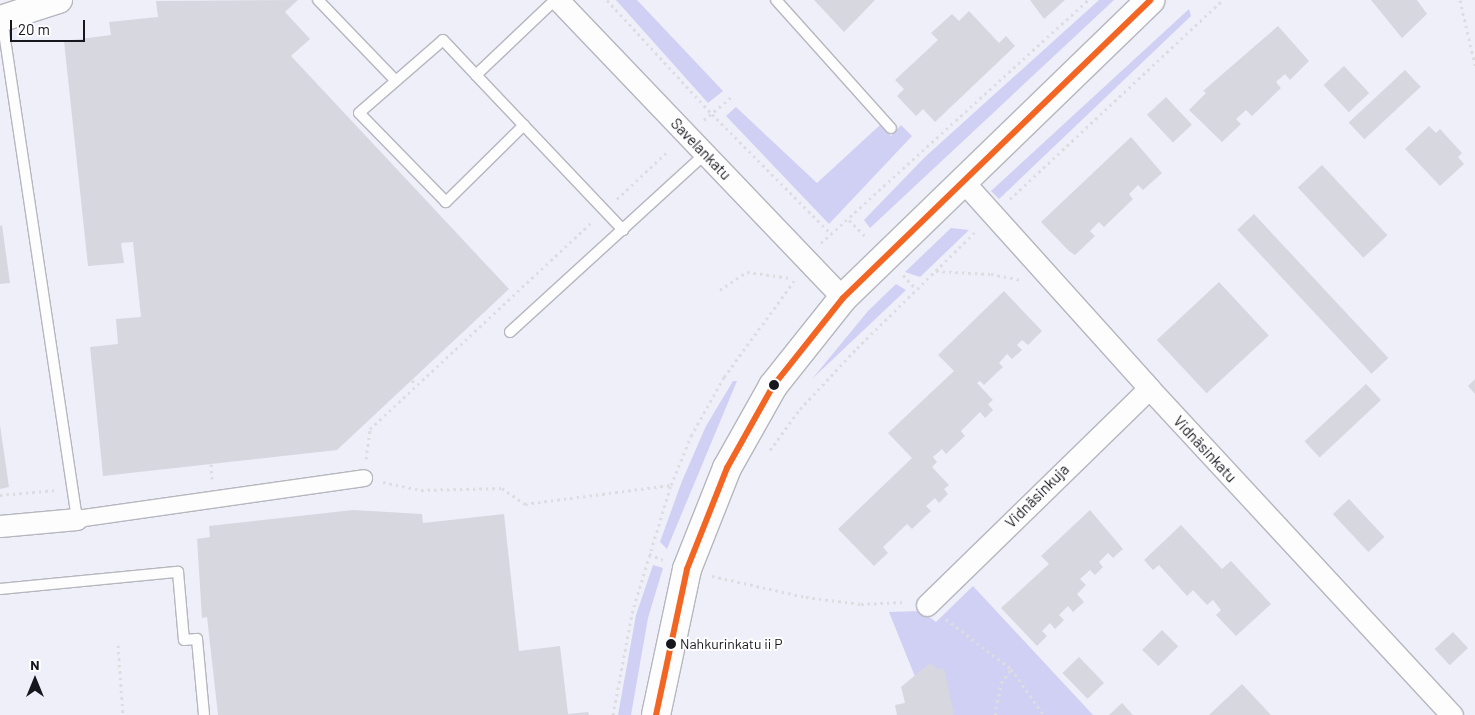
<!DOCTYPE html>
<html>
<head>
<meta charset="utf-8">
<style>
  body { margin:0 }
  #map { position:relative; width:1475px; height:715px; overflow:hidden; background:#efeffa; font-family:Barlow,sans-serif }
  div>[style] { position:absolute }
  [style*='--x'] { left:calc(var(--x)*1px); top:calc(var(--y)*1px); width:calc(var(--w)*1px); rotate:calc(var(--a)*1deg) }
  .green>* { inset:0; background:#d0cff4 }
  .building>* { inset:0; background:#d7d7e0; transform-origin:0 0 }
  .path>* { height:3px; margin-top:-1.5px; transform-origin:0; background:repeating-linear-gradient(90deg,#dddde1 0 2.5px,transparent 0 6.5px) }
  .roads { filter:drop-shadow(1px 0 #b6b6be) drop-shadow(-1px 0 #b6b6be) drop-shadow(0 1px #b6b6be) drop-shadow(0 -1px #b6b6be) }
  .service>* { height:10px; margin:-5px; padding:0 5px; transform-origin:5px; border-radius:5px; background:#fdfdfe }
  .pedestrian>* { height:16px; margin:-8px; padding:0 8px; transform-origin:8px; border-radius:8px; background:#fdfdfe }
  .minor>* { height:21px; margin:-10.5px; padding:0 10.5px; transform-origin:10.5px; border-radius:10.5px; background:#fdfdfe }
  .tertiary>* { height:26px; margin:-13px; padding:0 13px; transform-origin:13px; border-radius:13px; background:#fdfdfe }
  .secondary>* { height:28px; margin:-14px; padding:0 14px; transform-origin:14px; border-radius:14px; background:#fdfdfe }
  .bus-1>* { height:6px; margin:-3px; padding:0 3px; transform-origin:3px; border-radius:3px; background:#f26522 }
  .dots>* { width:14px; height:14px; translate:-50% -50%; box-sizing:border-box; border:2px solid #fff; border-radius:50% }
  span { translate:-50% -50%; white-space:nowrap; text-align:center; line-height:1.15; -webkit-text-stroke:4px #fff; paint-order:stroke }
  .bus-label { font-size:14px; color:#17171e }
  .left { translate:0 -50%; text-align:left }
  .street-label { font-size:15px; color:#17171e }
  .north { position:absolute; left:10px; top:655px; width:50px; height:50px; -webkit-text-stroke:4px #fff; paint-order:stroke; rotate:0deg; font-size:14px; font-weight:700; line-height:20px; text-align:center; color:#17171e }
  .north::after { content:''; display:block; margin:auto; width:18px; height:22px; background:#17171e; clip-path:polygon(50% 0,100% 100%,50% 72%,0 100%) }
  .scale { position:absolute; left:10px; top:20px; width:75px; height:22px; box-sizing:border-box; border:2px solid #17171e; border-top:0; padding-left:6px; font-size:15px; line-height:18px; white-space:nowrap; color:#17171e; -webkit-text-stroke:4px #fff; paint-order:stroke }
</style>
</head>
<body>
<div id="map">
  <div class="green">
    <div style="clip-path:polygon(616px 0,637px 0,723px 91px,708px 103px)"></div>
    <div style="clip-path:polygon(1099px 0,1114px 0,870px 228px,864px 220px,925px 157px)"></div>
    <div style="clip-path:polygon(1189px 9px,1191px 16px,999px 199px,991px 191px)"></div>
    <div style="clip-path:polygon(736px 107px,817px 183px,880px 125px,891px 136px,901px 125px,912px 136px,829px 224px,726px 116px)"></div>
    <div style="clip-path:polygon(951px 228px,969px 230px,920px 277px,905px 272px)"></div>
    <div style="clip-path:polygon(896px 284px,906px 290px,812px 379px,868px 311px)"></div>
    <div style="clip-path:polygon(733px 381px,737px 381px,667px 549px,660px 542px,682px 481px,706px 426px)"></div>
    <div style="clip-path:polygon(653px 565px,663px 568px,648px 618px,631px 715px,618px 715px,636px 615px)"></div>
    <div style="clip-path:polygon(973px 586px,1093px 715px,925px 715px,916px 679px,889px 612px,921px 611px,936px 622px)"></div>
  </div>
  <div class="building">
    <div style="clip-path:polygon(298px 0,285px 12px,310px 39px,291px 56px,509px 289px,337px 450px,103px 476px,90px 347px,118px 344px,116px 319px,141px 317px,133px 242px,121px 243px,124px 263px,88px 266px,64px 41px,111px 35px,109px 22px,158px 17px,156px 1px)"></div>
    <div style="clip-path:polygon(814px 0,875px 0,844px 32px)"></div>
    <div style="clip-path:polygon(1030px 0,1065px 0,1044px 19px)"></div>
    <div style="clip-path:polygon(1371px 0,1417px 0,1427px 14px,1402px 38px)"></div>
    <div style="clip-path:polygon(969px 11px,999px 43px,1006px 36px,1015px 46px,935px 122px,923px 109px,916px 116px,897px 96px,904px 89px,895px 80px,938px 40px,931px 33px,952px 14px,959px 21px)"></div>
    <div style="clip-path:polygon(1278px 26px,1309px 61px,1290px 80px,1285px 74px,1276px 82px,1281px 88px,1252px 116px,1246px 110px,1236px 119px,1241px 124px,1222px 142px,1189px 110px,1206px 93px,1203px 91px)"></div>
    <div style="left:1344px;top:66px;width:37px;height:28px;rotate:47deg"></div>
    <div style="left:1405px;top:70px;width:23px;height:77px;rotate:47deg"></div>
    <div style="left:1166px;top:97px;width:38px;height:26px;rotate:47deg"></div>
    <div style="clip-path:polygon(1429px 126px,1436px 133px,1440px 129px,1462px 153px,1458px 157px,1464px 164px,1440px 186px,1405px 149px)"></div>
    <div style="clip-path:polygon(1131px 137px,1162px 173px,1143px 190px,1138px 185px,1129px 194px,1133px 199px,1104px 227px,1099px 222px,1090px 231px,1095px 236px,1075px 255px,1069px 251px,1041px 222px)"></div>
    <div style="left:1322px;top:165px;width:96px;height:33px;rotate:47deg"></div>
    <div style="left:1254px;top:214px;width:197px;height:23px;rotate:47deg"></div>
    <div style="clip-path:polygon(2px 225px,10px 283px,0 284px,0 226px)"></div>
    <div style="left:1219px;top:282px;width:73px;height:85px;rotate:47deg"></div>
    <div style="clip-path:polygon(1004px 291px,1042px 331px,1028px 345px,1022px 340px,1017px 345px,1022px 350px,1012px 359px,1007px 354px,999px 363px,1003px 367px,984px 385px,980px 381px,977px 383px,993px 400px,988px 404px,993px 410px,985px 418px,980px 412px,961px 431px,965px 436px,946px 454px,942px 449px,933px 457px,937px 462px,932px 467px,949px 485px,944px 489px,948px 494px,939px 503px,935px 498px,926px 506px,931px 511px,912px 529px,907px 524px,883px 547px,888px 553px,874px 566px,838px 529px,912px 458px,888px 433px,954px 371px,938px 355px)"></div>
    <div style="clip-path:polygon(1475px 379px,1475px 394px,1468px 386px)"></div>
    <div style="left:1366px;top:384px;width:22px;height:84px;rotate:47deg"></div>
    <div style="clip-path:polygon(0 425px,9px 487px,0 489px)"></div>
    <div style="left:1349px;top:499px;width:52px;height:22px;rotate:47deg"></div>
    <div style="clip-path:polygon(353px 510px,422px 514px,423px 523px,504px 514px,519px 651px,560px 646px,568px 714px,588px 712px,589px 715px,218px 715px,207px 617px,202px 618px,197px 539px,210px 537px,209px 526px)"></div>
    <div style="clip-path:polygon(1090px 510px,1123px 549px,1113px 558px,1108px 553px,1099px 562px,1103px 567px,1095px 575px,1090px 570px,1080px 579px,1086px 585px,1077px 594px,1084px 602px,1073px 612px,1068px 606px,1059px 615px,1064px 620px,1055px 629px,1050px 623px,1042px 631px,1047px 636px,1037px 646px,1001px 608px,1049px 564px,1041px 556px)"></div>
    <div style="clip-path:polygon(1181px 525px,1222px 569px,1231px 561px,1271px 604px,1236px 636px,1216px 615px,1221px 610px,1213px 600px,1207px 605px,1193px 590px,1187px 596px,1159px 565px,1153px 570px,1144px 560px)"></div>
    <div style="left:1162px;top:630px;width:23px;height:28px;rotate:45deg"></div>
    <div style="left:1453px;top:632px;width:22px;height:25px;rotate:47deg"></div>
    <div style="left:1079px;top:657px;width:36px;height:23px;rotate:46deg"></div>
    <div style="clip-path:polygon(930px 663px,938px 669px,944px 668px,954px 715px,897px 715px,895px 705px,905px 703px,901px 687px)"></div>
    <div style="clip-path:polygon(1242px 684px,1271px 715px,1209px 715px)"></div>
    <div style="clip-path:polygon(1122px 703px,1133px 715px,1109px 715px)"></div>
  </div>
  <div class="path">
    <div style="--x:607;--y:0;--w:155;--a:47.4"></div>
    <div style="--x:712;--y:114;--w:166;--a:45.2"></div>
    <div style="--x:1460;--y:0;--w:67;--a:77"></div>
    <div style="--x:704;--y:120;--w:39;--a:-40"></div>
    <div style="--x:617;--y:199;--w:71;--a:-43.3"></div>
    <div style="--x:1010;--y:199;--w:291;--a:-43.1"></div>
    <div style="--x:849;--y:220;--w:25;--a:45"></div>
    <div style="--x:821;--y:243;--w:361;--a:-42.3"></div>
    <div style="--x:936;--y:271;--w:55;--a:3.1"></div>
    <div style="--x:991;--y:274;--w:31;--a:11"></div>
    <div style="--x:903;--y:275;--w:19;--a:47"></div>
    <div style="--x:720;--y:290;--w:32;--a:-34"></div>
    <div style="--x:747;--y:272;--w:43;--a:7.9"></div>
    <div style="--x:412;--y:380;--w:5;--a:53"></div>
    <div style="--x:770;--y:450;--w:51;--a:-53.8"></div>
    <div style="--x:800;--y:409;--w:83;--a:-46.9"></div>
    <div style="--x:857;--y:348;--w:167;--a:-44.5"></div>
    <div style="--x:366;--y:459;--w:30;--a:-82"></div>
    <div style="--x:370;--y:429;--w:304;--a:-43"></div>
    <div style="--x:211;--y:464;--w:15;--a:86"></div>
    <div style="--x:383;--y:482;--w:39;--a:12"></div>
    <div style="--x:421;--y:490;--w:81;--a:-1.4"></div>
    <div style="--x:502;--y:488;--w:28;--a:35"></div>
    <div style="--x:525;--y:504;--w:147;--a:-7.4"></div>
    <div style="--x:0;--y:495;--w:57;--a:-5"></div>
    <div style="--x:649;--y:554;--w:15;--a:23"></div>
    <div style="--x:712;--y:576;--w:96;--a:12.6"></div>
    <div style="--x:806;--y:597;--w:55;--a:7.3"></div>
    <div style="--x:861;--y:604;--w:44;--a:-2.6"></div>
    <div style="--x:946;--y:619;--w:82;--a:37.6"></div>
    <div style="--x:1011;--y:669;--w:57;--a:54.3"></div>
    <div style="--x:118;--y:645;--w:70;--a:85.9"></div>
    <div style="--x:613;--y:715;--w:104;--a:-79.4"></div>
    <div style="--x:632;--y:613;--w:134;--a:-73.1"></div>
    <div style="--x:671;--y:485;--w:53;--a:-67.8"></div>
    <div style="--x:691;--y:436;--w:68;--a:-60.8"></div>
    <div style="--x:724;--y:377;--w:119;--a:-53.9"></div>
    <div style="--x:995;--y:715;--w:33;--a:-79"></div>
    <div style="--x:1001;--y:683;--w:17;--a:-54"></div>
  </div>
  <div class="roads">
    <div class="service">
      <div style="--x:318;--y:0;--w:112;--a:46.1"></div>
      <div style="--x:776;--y:0;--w:172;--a:48.1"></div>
      <div style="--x:2;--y:19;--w:506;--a:81.47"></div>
      <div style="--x:476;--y:75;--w:214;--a:46.5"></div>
      <div style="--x:524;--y:125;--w:110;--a:135.4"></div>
      <div style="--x:446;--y:202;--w:124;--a:-134.3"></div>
      <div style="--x:359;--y:113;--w:111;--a:-41"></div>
      <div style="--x:443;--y:40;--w:48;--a:46.7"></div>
      <div style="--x:476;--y:75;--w:109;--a:-43.5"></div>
      <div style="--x:510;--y:332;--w:264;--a:-42.4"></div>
      <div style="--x:0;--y:589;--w:179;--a:-5.5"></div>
      <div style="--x:178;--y:572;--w:68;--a:85"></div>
      <div style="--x:184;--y:640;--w:13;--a:-4"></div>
      <div style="--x:197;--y:639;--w:76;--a:84.7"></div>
    </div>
    <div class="pedestrian">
      <div style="--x:77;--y:519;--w:290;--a:-8.1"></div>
    </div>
    <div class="minor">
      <div style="--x:558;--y:0;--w:412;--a:46.3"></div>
      <div style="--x:961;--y:179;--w:281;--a:48"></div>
      <div style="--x:1149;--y:388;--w:446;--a:47.2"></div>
      <div style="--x:0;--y:526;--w:77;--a:-5.2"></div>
      <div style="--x:927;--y:605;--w:310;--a:-44.3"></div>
    </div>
    <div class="tertiary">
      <div style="--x:0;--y:19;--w:62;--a:-17.9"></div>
    </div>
    <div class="secondary">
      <div style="--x:656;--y:715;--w:149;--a:-78"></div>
      <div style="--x:687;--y:569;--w:109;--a:-68.4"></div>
      <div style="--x:727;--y:468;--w:94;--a:-60.7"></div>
      <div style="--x:773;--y:386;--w:112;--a:-51.5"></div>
      <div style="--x:843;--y:298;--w:428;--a:-44.1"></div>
    </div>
  </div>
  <div class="bus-1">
    <div style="--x:656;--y:715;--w:149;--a:-78"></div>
    <div style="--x:687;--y:569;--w:109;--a:-68.4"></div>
    <div style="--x:727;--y:468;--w:94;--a:-60.7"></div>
    <div style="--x:773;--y:386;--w:112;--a:-51.5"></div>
    <div style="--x:843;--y:298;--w:428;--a:-44.1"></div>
  </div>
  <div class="dots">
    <div style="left:774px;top:385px;background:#17171e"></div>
    <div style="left:671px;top:644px;background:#17171e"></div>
  </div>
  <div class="bus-label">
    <span class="left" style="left:680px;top:644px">Nahkurinkatu ii P</span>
  </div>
  <div class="street-label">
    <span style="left:701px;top:149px;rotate:46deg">Savelankatu</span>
    <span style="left:1205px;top:449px;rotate:47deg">Vidnäsinkatu</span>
    <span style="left:1037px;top:496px;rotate:-45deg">Vidnäsinkuja</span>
  </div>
  <div class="north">N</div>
  <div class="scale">20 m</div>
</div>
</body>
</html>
